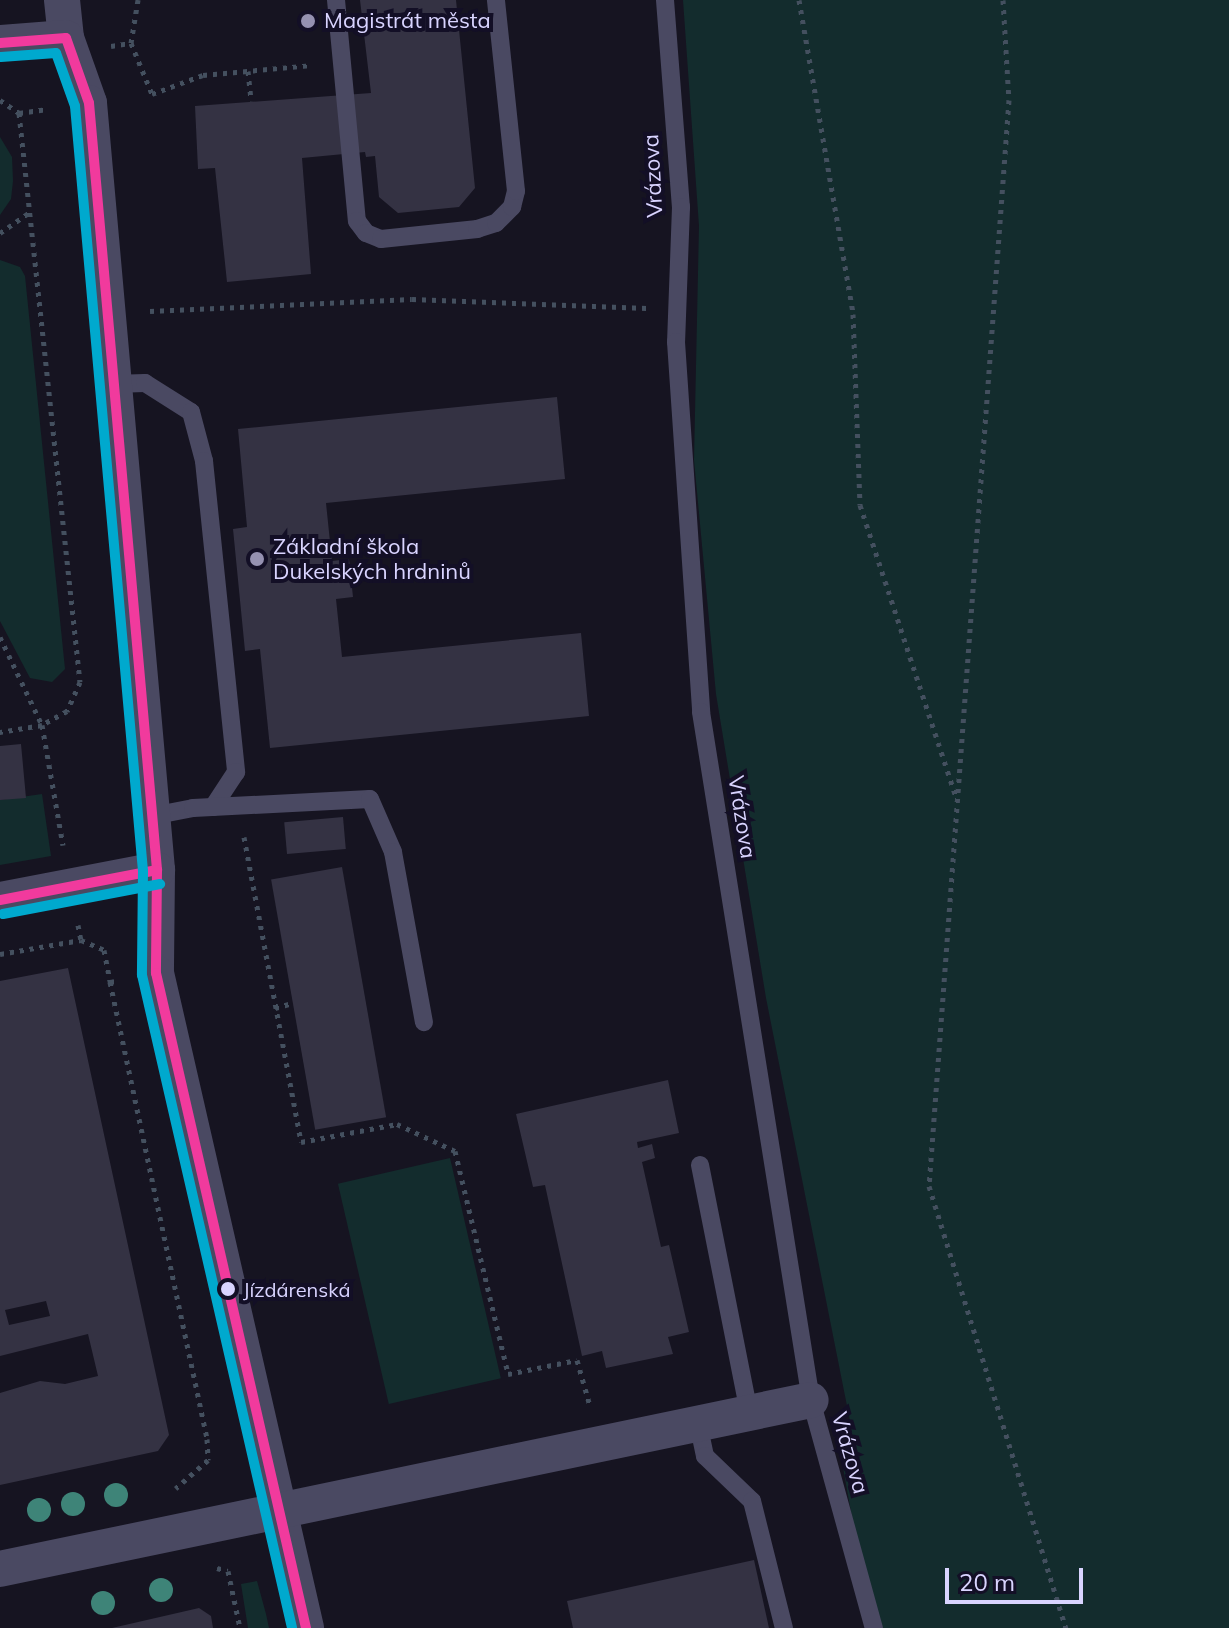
<!DOCTYPE html>
<html>
<head>
<meta charset="utf-8">
<style>
  body { margin:0 }
  #map { position:relative; width:1229px; height:1628px; overflow:hidden; background:#161421; font-family:Mulish,sans-serif }
  div>[style] { position:absolute }
  [style*='--x'] { left:calc(var(--x)*1px); top:calc(var(--y)*1px); width:calc(var(--w)*1px); rotate:calc(var(--a)*1deg) }
  .green>* { inset:0; background:#132c2d; transform-origin:0 0 }
  .building>* { inset:0; background:#343243; transform-origin:0 0 }
  .path>* { height:5px; margin-top:-2.5px; transform-origin:0; background:repeating-linear-gradient(90deg,#44505f 0 4px,transparent 0 10px) }
  .service>* { height:18px; margin:-9px; padding:0 9px; transform-origin:9px; border-radius:9px; background:#4a4962 }
  .minor>* { height:36px; margin:-18px; padding:0 18px; transform-origin:18px; border-radius:18px; background:#4a4962 }
  .bus-1>* { height:10px; margin:-5px; padding:0 5px; transform-origin:5px; border-radius:5px; background:#f13a9d }
  .bus-2>* { height:10px; margin:-5px; padding:0 5px; transform-origin:5px; border-radius:5px; background:#00a9ce }
  .trees>* { width:24px; height:24px; margin:-12px; border-radius:50%; background:#3e8478 }
  .dots>* { width:22px; height:22px; translate:-50% -50%; box-sizing:border-box; border:4px solid #130f26; border-radius:50% }
  span { translate:-50% -50%; white-space:nowrap; text-align:center; line-height:1.15; -webkit-text-stroke:8px #130f26; paint-order:stroke }
  .bus-label { font-size:20px; color:#d9d4ff }
  .left { translate:0 -50%; text-align:left }
  .poi-label { font-size:22px; color:#d9d4ff }
  .street-label { font-size:22px; color:#d9d4ff }
  .scale { position:absolute; left:945px; top:1568px; width:138px; height:36px; box-sizing:border-box; border:4px solid #d9d4ff; border-top:0; padding-left:10px; font-size:24px; line-height:28px; white-space:nowrap; color:#d9d4ff; -webkit-text-stroke:6px #130f26; paint-order:stroke }
</style>
</head>
<body>
<div id="map">
  <div class="green">
    <div style="clip-path:polygon(683px 0,1229px 0,1229px 1628px,872px 1628px,842px 1462px,851px 1426px,766px 998px,716px 694px,694px 460px,699px 226px)"></div>
    <div style="clip-path:polygon(0 137px,12px 157px,13px 181px,11px 199px,0 215px)"></div>
    <div style="clip-path:polygon(0 260px,20px 267px,25px 276px,65px 669px,52px 682px,30px 678px,0 621px)"></div>
    <div style="clip-path:polygon(42px 794px,51px 856px,0 865px,0 800px)"></div>
    <div style="left:450px;top:1158px;width:226px;height:115px;rotate:77deg"></div>
    <div style="clip-path:polygon(257px 1581px,266px 1614px,269px 1628px,248px 1628px,241px 1584px)"></div>
  </div>
  <div class="building">
    <div style="clip-path:polygon(360px 0,456px 0,475px 188px,459px 207px,398px 213px,379px 197px,375px 156px,366px 157px,365px 152px,302px 158px,311px 274px,227px 282px,215px 168px,198px 169px,195px 106px,371px 93px)"></div>
    <div style="clip-path:polygon(557px 397px,565px 479px,326px 503px,332px 561px,349px 559px,353px 597px,336px 599px,342px 657px,581px 633px,589px 716px,270px 748px,260px 649px,245px 651px,233px 529px,247px 527px,238px 429px)"></div>
    <div style="clip-path:polygon(21px 744px,26px 798px,0 800px,0 746px)"></div>
    <div style="left:343px;top:817px;width:32px;height:59px;rotate:85deg"></div>
    <div style="left:342px;top:867px;width:254px;height:72px;rotate:80deg"></div>
    <div style="clip-path:polygon(evenodd,68px 968px,169px 1435px,158px 1451px,0 1485px,0 1393px,40px 1381px,65px 1384px,98px 1376px,88px 1334px,0 1356px,0 981px,68px 968px,46px 1301px,50px 1316px,9px 1325px,5px 1310px,46px 1301px)"></div>
    <div style="clip-path:polygon(668px 1080px,679px 1133px,637px 1142px,638px 1148px,652px 1144px,655px 1158px,642px 1162px,661px 1247px,669px 1245px,689px 1332px,668px 1337px,673px 1354px,606px 1368px,602px 1351px,582px 1356px,545px 1185px,533px 1187px,516px 1114px)"></div>
    <div style="clip-path:polygon(754px 1560px,769px 1628px,573px 1628px,567px 1601px)"></div>
    <div style="clip-path:polygon(199px 1608px,211px 1616px,213px 1628px,112px 1628px)"></div>
  </div>
  <div class="path">
    <div style="--x:799;--y:0;--w:319;--a:80.2"></div>
    <div style="--x:853;--y:314;--w:191;--a:87.9"></div>
    <div style="--x:860;--y:505;--w:311;--a:71.8"></div>
    <div style="--x:1003;--y:0;--w:100;--a:86.6"></div>
    <div style="--x:1009;--y:100;--w:1089;--a:94.21"></div>
    <div style="--x:929;--y:1186;--w:463;--a:72.8"></div>
    <div style="--x:131;--y:43;--w:55;--a:67.6"></div>
    <div style="--x:152;--y:94;--w:54;--a:-20.4"></div>
    <div style="--x:203;--y:75;--w:109;--a:-5.2"></div>
    <div style="--x:111;--y:46;--w:20;--a:-9"></div>
    <div style="--x:131;--y:43;--w:44;--a:-80.8"></div>
    <div style="--x:248;--y:71;--w:30;--a:84"></div>
    <div style="--x:0;--y:100;--w:23;--a:34"></div>
    <div style="--x:19;--y:113;--w:572;--a:83.88"></div>
    <div style="--x:80;--y:682;--w:32;--a:114"></div>
    <div style="--x:67;--y:711;--w:29;--a:151"></div>
    <div style="--x:42;--y:725;--w:43;--a:170.5"></div>
    <div style="--x:19;--y:113;--w:27;--a:-8"></div>
    <div style="--x:0;--y:233;--w:37;--a:-35"></div>
    <div style="--x:150;--y:311;--w:262;--a:-2.6"></div>
    <div style="--x:412;--y:299;--w:235;--a:2.2"></div>
    <div style="--x:0;--y:637;--w:98;--a:64.5"></div>
    <div style="--x:42;--y:725;--w:122;--a:80.1"></div>
    <div style="--x:244;--y:837;--w:310;--a:79.4"></div>
    <div style="--x:301;--y:1142;--w:98;--a:-10.6"></div>
    <div style="--x:397;--y:1124;--w:64;--a:25"></div>
    <div style="--x:455;--y:1151;--w:229;--a:76.6"></div>
    <div style="--x:508;--y:1374;--w:70;--a:-11.5"></div>
    <div style="--x:577;--y:1360;--w:48;--a:74.2"></div>
    <div style="--x:78;--y:925;--w:15;--a:79"></div>
    <div style="--x:81;--y:940;--w:25;--a:23"></div>
    <div style="--x:104;--y:950;--w:33;--a:79"></div>
    <div style="--x:110;--y:982;--w:7;--a:-8"></div>
    <div style="--x:0;--y:954;--w:82;--a:-9.8"></div>
    <div style="--x:110;--y:982;--w:467;--a:78"></div>
    <div style="--x:207;--y:1439;--w:21;--a:87"></div>
    <div style="--x:208;--y:1460;--w:43;--a:138.8"></div>
    <div style="--x:275;--y:1008;--w:19;--a:-16"></div>
    <div style="--x:217;--y:1568;--w:11;--a:15"></div>
    <div style="--x:228;--y:1571;--w:58;--a:78.1"></div>
  </div>
  <div class="service">
    <div style="--x:336;--y:0;--w:222;--a:84.6"></div>
    <div style="--x:357;--y:221;--w:15;--a:53"></div>
    <div style="--x:366;--y:233;--w:16;--a:22"></div>
    <div style="--x:381;--y:239;--w:97;--a:-5.9"></div>
    <div style="--x:477;--y:229;--w:20;--a:-18"></div>
    <div style="--x:496;--y:223;--w:23;--a:-45"></div>
    <div style="--x:512;--y:207;--w:16;--a:-76"></div>
    <div style="--x:516;--y:191;--w:192;--a:-96"></div>
    <div style="--x:665;--y:0;--w:208;--a:85.6"></div>
    <div style="--x:681;--y:207;--w:135;--a:92.1"></div>
    <div style="--x:676;--y:342;--w:371;--a:86.1"></div>
    <div style="--x:701;--y:712;--w:697;--a:80.92"></div>
    <div style="--x:811;--y:1400;--w:237;--a:74.6"></div>
    <div style="--x:113;--y:384;--w:32;--a:-2"></div>
    <div style="--x:145;--y:383;--w:54;--a:32.2"></div>
    <div style="--x:191;--y:412;--w:51;--a:75.1"></div>
    <div style="--x:204;--y:461;--w:313;--a:84.1"></div>
    <div style="--x:236;--y:772;--w:42;--a:123.3"></div>
    <div style="--x:152;--y:816;--w:42;--a:-11"></div>
    <div style="--x:193;--y:808;--w:177;--a:-2.9"></div>
    <div style="--x:370;--y:799;--w:58;--a:66.5"></div>
    <div style="--x:393;--y:852;--w:173;--a:79.7"></div>
    <div style="--x:700;--y:1165;--w:252;--a:78.8"></div>
    <div style="--x:698;--y:1423;--w:34;--a:78"></div>
    <div style="--x:705;--y:1456;--w:65;--a:43.8"></div>
    <div style="--x:752;--y:1501;--w:131;--a:75.9"></div>
  </div>
  <div class="minor">
    <div style="--x:62;--y:0;--w:38;--a:84"></div>
    <div style="--x:66;--y:38;--w:69;--a:70.5"></div>
    <div style="--x:89;--y:103;--w:770;--a:84.93"></div>
    <div style="--x:157;--y:870;--w:103;--a:90.6"></div>
    <div style="--x:156;--y:973;--w:672;--a:77.1"></div>
    <div style="--x:0;--y:43;--w:66;--a:-4.3"></div>
    <div style="--x:0;--y:900;--w:160;--a:-10.8"></div>
    <div style="--x:0;--y:1569;--w:828;--a:-11.77"></div>
  </div>
  <div class="bus-1">
    <div style="--x:0;--y:43;--w:66;--a:-4.3"></div>
    <div style="--x:66;--y:38;--w:69;--a:70.5"></div>
    <div style="--x:89;--y:103;--w:770;--a:84.93"></div>
    <div style="--x:157;--y:870;--w:103;--a:90.6"></div>
    <div style="--x:156;--y:973;--w:672;--a:77.1"></div>
    <div style="--x:0;--y:900;--w:160;--a:-10.8"></div>
  </div>
  <div class="bus-2">
    <div style="--x:1;--y:57;--w:55;--a:-4.2"></div>
    <div style="--x:56;--y:53;--w:56;--a:70.3"></div>
    <div style="--x:75;--y:106;--w:768;--a:84.92"></div>
    <div style="--x:143;--y:871;--w:104;--a:90.6"></div>
    <div style="--x:142;--y:975;--w:670;--a:77.06"></div>
    <div style="--x:3;--y:914;--w:160;--a:-10.8"></div>
  </div>
  <div class="trees">
    <div style="left:116px;top:1495px"></div>
    <div style="left:73px;top:1504px"></div>
    <div style="left:39px;top:1510px"></div>
    <div style="left:161px;top:1590px"></div>
    <div style="left:103px;top:1603px"></div>
  </div>
  <div class="dots">
    <div style="left:308px;top:21px;background:#9591b1"></div>
    <div style="left:257px;top:559px;background:#9591b1"></div>
    <div style="left:228px;top:1289px;background:#d9d4ff"></div>
  </div>
  <div class="bus-label">
    <span class="left" style="left:243px;top:1289px">Jízdárenská</span>
  </div>
  <div class="poi-label">
    <span class="left" style="left:324px;top:21px">Magistrát města</span>
    <span class="left" style="left:273px;top:559px">Základní škola<br>Dukelských hrdninů</span>
  </div>
  <div class="street-label">
    <span style="left:653px;top:176px;rotate:-93deg">Vrázova</span>
    <span style="left:742px;top:817px;rotate:81deg">Vrázova</span>
    <span style="left:850px;top:1453px;rotate:74deg">Vrázova</span>
  </div>
  <div class="scale">20 m</div>
</div>
</body>
</html>
